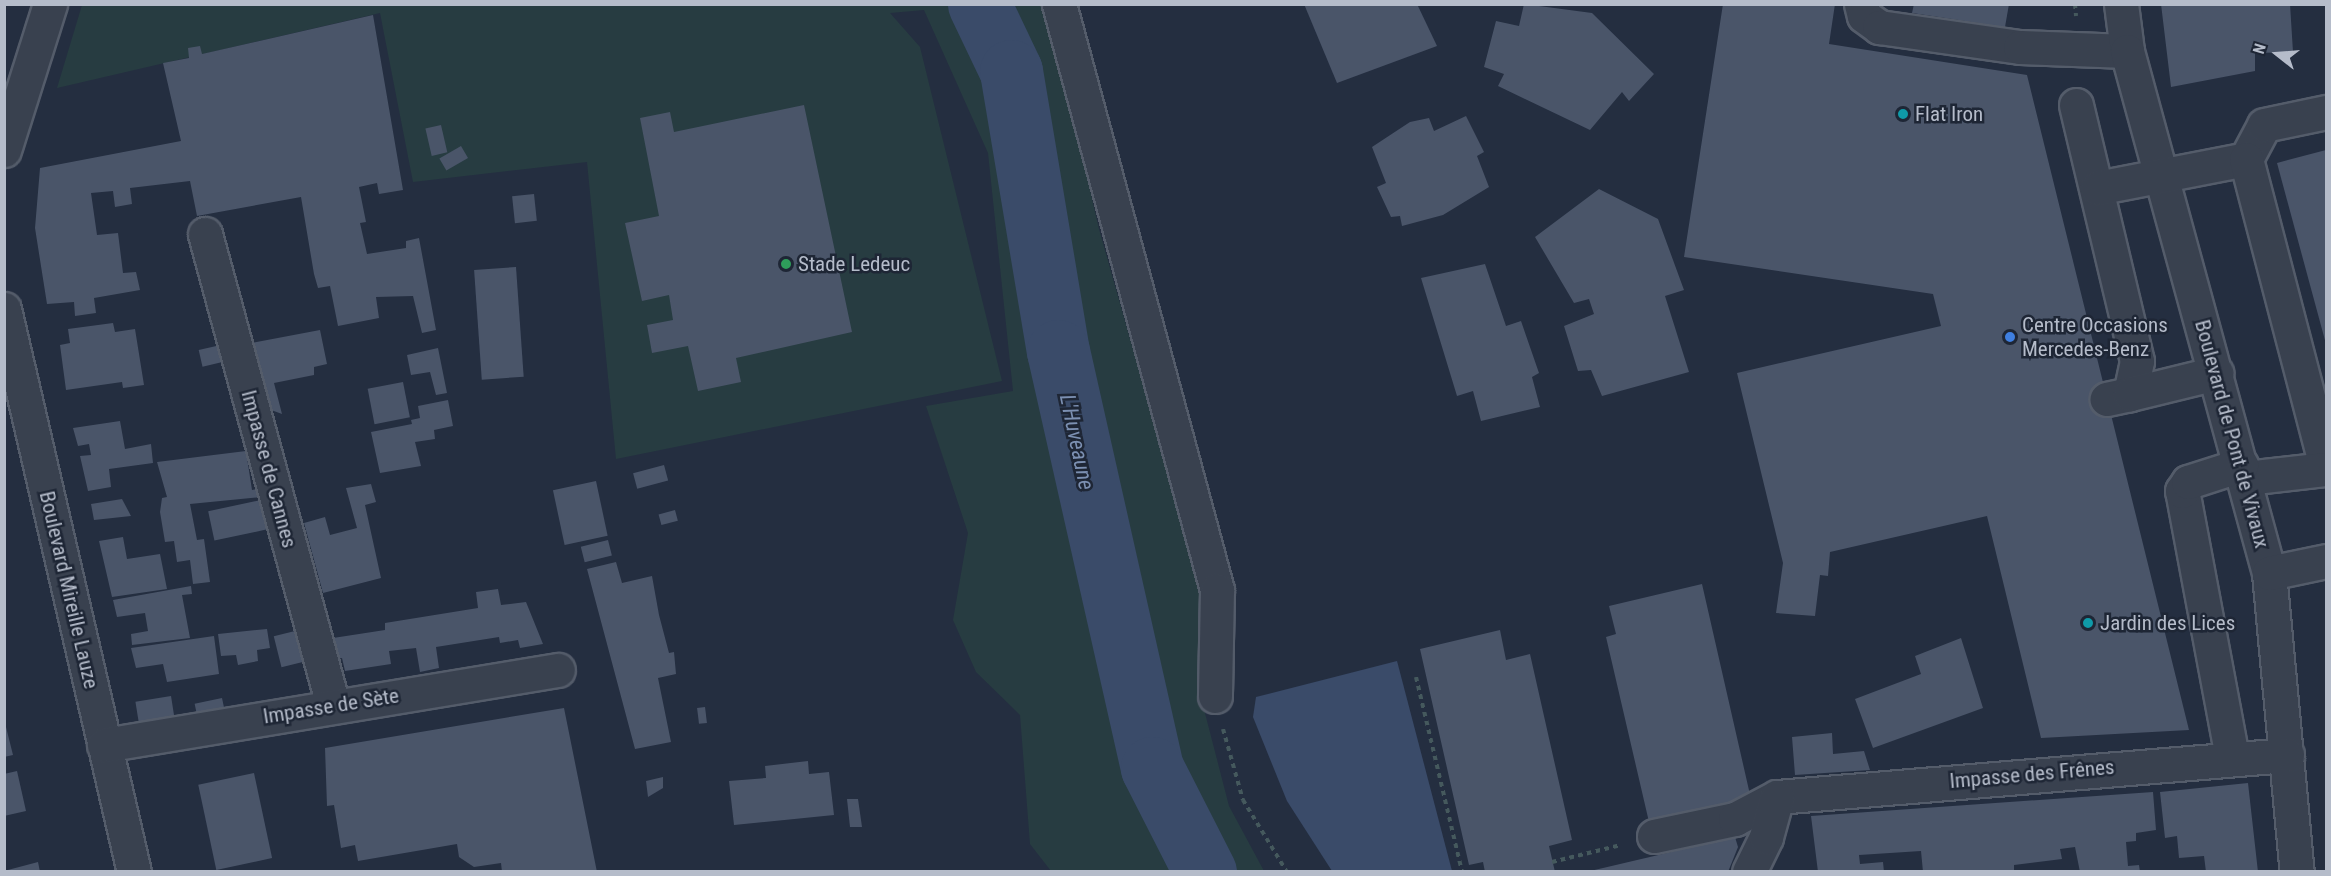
<!DOCTYPE html>
<html>
<head>
<meta charset="utf-8">
<style>
  body { margin:0 }
  #map { position:relative; width:2331px; height:876px; overflow:hidden; background:#242e40; font-family:"Roboto Condensed",sans-serif }
  div>[style] { position:absolute }
  [style*='--x'] { left:calc(var(--x)*1px); top:calc(var(--y)*1px); width:calc(var(--w)*1px); rotate:calc(var(--a)*1deg) }
  .green>* { inset:0; background:#273c41 }
  .water>* { inset:0; background:#3a4b69 }
  .river>* { height:63px; margin:-31.5px; padding:0 31.5px; transform-origin:31.5px; border-radius:31.5px; background:#3a4b69 }
  .building>* { inset:0; background:#4a5569; transform-origin:0 0 }
  .path>* { height:4px; margin-top:-2px; transform-origin:0; background:repeating-linear-gradient(90deg,#45595d 0 4.5px,transparent 0 9px) }
  .roads { filter:drop-shadow(2px 0 #545c6a) drop-shadow(-2px 0 #545c6a) drop-shadow(0 2px #545c6a) drop-shadow(0 -2px #545c6a) }
  .minor>* { height:33px; margin:-16.5px; padding:0 16.5px; transform-origin:16.5px; border-radius:16.5px; background:#39414f }
  .dots>* { width:16px; height:16px; translate:-50% -50%; box-sizing:border-box; border:3px solid #1e2635; border-radius:50% }
  span { translate:-50% -50%; white-space:nowrap; text-align:center; line-height:1.15; -webkit-text-stroke:5px #1e2635; paint-order:stroke }
  .poi-label { font-size:21px; color:#b5bcca }
  .left { translate:0 -50%; text-align:left }
  .street-label { font-size:21px; color:#b5bcca }
  .water-label { font-size:22px; color:#7c90b2; font-style:italic }
  .frame { position:absolute; inset:0; border:6px solid #b5bcca; pointer-events:none }
  .north { position:absolute; left:2247px; top:24px; width:60px; height:60px; -webkit-text-stroke:4px #1e2635; paint-order:stroke; rotate:287deg; font-size:16px; font-weight:700; line-height:24px; text-align:center; color:#b5bcca }
  .north::after { content:''; display:block; margin:auto; width:21px; height:27px; background:#b5bcca; clip-path:polygon(50% 0,100% 100%,50% 72%,0 100%) }
</style>
</head>
<body>
<div id="map">
  <div class="green">
    <div style="clip-path:polygon(82px 5px,1047px 5px,1099px 229px,1202px 594px,1198px 686px,1229px 806px,1264px 871px,1051px 871px,1030px 844px,1020px 715px,976px 672px,953px 620px,968px 533px,926px 406px,1013px 391px,988px 153px,924px 10px,890px 13px,920px 47px,1002px 381px,616px 459px,587px 162px,413px 182px,380px 13px,57px 88px)"></div>
  </div>
  <div class="water">
    <div style="clip-path:polygon(1397px 661px,1452px 871px,1332px 871px,1287px 801px,1253px 717px,1256px 697px)"></div>
  </div>
  <div class="river">
    <div style="--x:979;--y:4;--w:74;--a:64.5"></div>
    <div style="--x:1011;--y:71;--w:284;--a:80.5"></div>
    <div style="--x:1058;--y:351;--w:427;--a:77.3"></div>
    <div style="--x:1152;--y:768;--w:117;--a:63"></div>
  </div>
  <div class="building">
    <div style="clip-path:polygon(1304px 4px,1417px 4px,1437px 46px,1337px 83px)"></div>
    <div style="clip-path:polygon(1524px 4px,1592px 13px,1654px 74px,1629px 101px,1622px 92px,1590px 130px,1498px 86px,1504px 74px,1484px 67px,1496px 21px,1519px 26px)"></div>
    <div style="clip-path:polygon(1723px 4px,1835px 4px,1829px 44px,2027px 75px,2189px 730px,2041px 738px,1987px 516px,1830px 552px,1828px 576px,1820px 575px,1815px 616px,1776px 613px,1783px 563px,1737px 373px,1941px 326px,1933px 294px,1684px 257px)"></div>
    <div style="clip-path:polygon(1914px 4px,2009px 4px,2005px 27px,1912px 13px)"></div>
    <div style="clip-path:polygon(2161px 4px,2290px 4px,2293px 52px,2255px 53px,2255px 71px,2171px 87px)"></div>
    <div style="clip-path:polygon(373px 15px,403px 190px,379px 194px,377px 183px,359px 187px,366px 222px,360px 223px,367px 254px,406px 248px,406px 241px,419px 238px,436px 330px,422px 333px,413px 296px,376px 297px,379px 318px,338px 326px,330px 286px,318px 288px,314px 274px,301px 197px,197px 216px,190px 181px,130px 188px,132px 204px,115px 207px,113px 191px,91px 193px,97px 235px,118px 233px,123px 273px,136px 272px,140px 290px,94px 298px,96px 313px,75px 316px,74px 302px,47px 304px,35px 228px,40px 168px,181px 141px,163px 63px,189px 58px,188px 48px,200px 46px,202px 54px)"></div>
    <div style="clip-path:polygon(804px 105px,852px 332px,736px 358px,741px 382px,698px 391px,688px 346px,652px 353px,647px 325px,673px 320px,669px 295px,642px 301px,625px 223px,659px 216px,640px 118px,670px 112px,674px 132px)"></div>
    <div style="clip-path:polygon(1466px 116px,1484px 152px,1477px 156px,1489px 187px,1443px 215px,1402px 226px,1400px 216px,1391px 217px,1377px 187px,1386px 183px,1372px 147px,1410px 122px,1429px 118px,1434px 131px)"></div>
    <div style="left:441px;top:125px;width:28px;height:16px;rotate:77deg"></div>
    <div style="left:461px;top:146px;width:14px;height:25px;rotate:60deg"></div>
    <div style="clip-path:polygon(2326px 150px,2326px 344px,2277px 163px)"></div>
    <div style="clip-path:polygon(1599px 189px,1658px 219px,1684px 290px,1665px 296px,1689px 372px,1602px 396px,1591px 370px,1578px 371px,1564px 326px,1594px 314px,1589px 299px,1574px 303px,1535px 237px)"></div>
    <div style="left:534px;top:194px;width:27px;height:22px;rotate:84deg"></div>
    <div style="clip-path:polygon(1485px 264px,1506px 326px,1521px 321px,1539px 373px,1532px 377px,1540px 407px,1481px 421px,1473px 391px,1457px 396px,1421px 278px)"></div>
    <div style="left:516px;top:267px;width:110px;height:42px;rotate:86deg"></div>
    <div style="clip-path:polygon(113px 323px,115px 332px,135px 329px,144px 385px,123px 388px,122px 382px,66px 390px,60px 345px,70px 343px,68px 329px)"></div>
    <div style="clip-path:polygon(320px 330px,327px 364px,314px 367px,314px 375px,274px 383px,282px 414px,263px 407px,251px 343px)"></div>
    <div style="left:225px;top:344px;width:17px;height:27px;rotate:77deg"></div>
    <div style="clip-path:polygon(438px 348px,447px 393px,436px 395px,430px 372px,411px 375px,407px 355px)"></div>
    <div style="left:403px;top:382px;width:36px;height:36px;rotate:79deg"></div>
    <div style="clip-path:polygon(448px 400px,453px 426px,434px 430px,435px 439px,415px 442px,421px 466px,380px 473px,371px 432px,412px 424px,411px 420px,420px 418px,418px 406px)"></div>
    <div style="clip-path:polygon(120px 421px,125px 449px,151px 444px,153px 463px,109px 469px,111px 487px,88px 491px,80px 456px,91px 455px,89px 444px,78px 446px,73px 428px)"></div>
    <div style="clip-path:polygon(246px 451px,252px 490px,269px 487px,271px 496px,190px 504px,197px 540px,204px 539px,210px 582px,193px 584px,190px 560px,177px 562px,174px 541px,165px 542px,160px 512px,162px 498px,167px 497px,157px 462px)"></div>
    <div style="left:664px;top:465px;width:16px;height:32px;rotate:75deg"></div>
    <div style="left:596px;top:481px;width:56px;height:44px;rotate:78deg"></div>
    <div style="clip-path:polygon(371px 484px,376px 502px,365px 505px,381px 578px,323px 593px,304px 523px,325px 517px,330px 535px,357px 528px,346px 488px)"></div>
    <div style="clip-path:polygon(122px 499px,131px 516px,94px 520px,91px 504px)"></div>
    <div style="left:261px;top:500px;width:30px;height:54px;rotate:78deg"></div>
    <div style="left:675px;top:510px;width:11px;height:17px;rotate:75deg"></div>
    <div style="clip-path:polygon(123px 537px,127px 559px,160px 554px,167px 589px,112px 597px,99px 541px)"></div>
    <div style="left:608px;top:540px;width:16px;height:28px;rotate:76deg"></div>
    <div style="clip-path:polygon(616px 562px,622px 583px,652px 576px,659px 615px,669px 653px,674px 652px,676px 674px,658px 678px,671px 742px,635px 749px,587px 569px)"></div>
    <div style="clip-path:polygon(1702px 584px,1751px 799px,1649px 822px,1606px 637px,1616px 634px,1609px 606px)"></div>
    <div style="clip-path:polygon(191px 586px,192px 594px,182px 595px,190px 638px,132px 645px,131px 634px,148px 631px,145px 613px,117px 617px,113px 600px)"></div>
    <div style="clip-path:polygon(498px 589px,501px 605px,526px 602px,543px 644px,520px 648px,518px 640px,500px 643px,499px 637px,436px 647px,439px 668px,420px 672px,416px 648px,389px 651px,391px 664px,345px 671px,342px 658px,337px 659px,333px 638px,385px 630px,385px 623px,478px 608px,476px 592px)"></div>
    <div style="clip-path:polygon(267px 629px,270px 648px,257px 650px,258px 661px,238px 665px,236px 655px,221px 656px,218px 634px)"></div>
    <div style="left:299px;top:630px;width:32px;height:26px;rotate:76deg"></div>
    <div style="clip-path:polygon(1500px 630px,1506px 660px,1530px 654px,1572px 840px,1549px 846px,1555px 872px,1485px 872px,1483px 862px,1469px 865px,1420px 649px)"></div>
    <div style="clip-path:polygon(214px 636px,219px 674px,167px 682px,163px 664px,136px 668px,131px 648px)"></div>
    <div style="clip-path:polygon(1961px 638px,1983px 708px,1873px 748px,1855px 699px,1921px 674px,1915px 656px)"></div>
    <div style="left:171px;top:696px;width:24px;height:36px;rotate:81deg"></div>
    <div style="left:222px;top:698px;width:14px;height:28px;rotate:78deg"></div>
    <div style="left:705px;top:707px;width:16px;height:8px;rotate:83deg"></div>
    <div style="clip-path:polygon(564px 708px,597px 872px,502px 872px,501px 863px,474px 867px,459px 857px,457px 844px,358px 861px,355px 845px,341px 848px,334px 805px,327px 806px,325px 748px)"></div>
    <div style="clip-path:polygon(5px 723px,13px 755px,4px 757px,4px 724px)"></div>
    <div style="clip-path:polygon(1832px 733px,1833px 754px,1864px 751px,1870px 770px,1795px 775px,1792px 737px)"></div>
    <div style="clip-path:polygon(808px 761px,809px 774px,829px 772px,834px 815px,734px 825px,729px 781px,766px 778px,765px 766px)"></div>
    <div style="clip-path:polygon(17px 771px,26px 811px,4px 816px,4px 774px)"></div>
    <div style="left:254px;top:773px;width:87px;height:57px;rotate:78deg"></div>
    <div style="clip-path:polygon(663px 777px,663px 788px,648px 797px,646px 781px)"></div>
    <div style="clip-path:polygon(2248px 783px,2258px 872px,2206px 872px,2204px 856px,2179px 858px,2177px 836px,2165px 838px,2160px 792px)"></div>
    <div style="clip-path:polygon(2153px 792px,2156px 830px,2136px 833px,2136px 841px,2126px 842px,2128px 866px,2139px 865px,2140px 872px,2080px 872px,2075px 847px,2060px 849px,2062px 859px,2014px 865px,2014px 872px,1923px 872px,1921px 851px,1859px 855px,1860px 864px,1883px 862px,1884px 872px,1818px 872px,1811px 816px)"></div>
    <div style="clip-path:polygon(847px 799px,858px 799px,862px 827px,850px 827px)"></div>
    <div style="clip-path:polygon(1735px 837px,1738px 847px,1728px 872px,1586px 872px)"></div>
    <div style="clip-path:polygon(38px 862px,40px 872px,4px 872px,4px 871px)"></div>
  </div>
  <div class="path">
    <div style="--x:2075;--y:4;--w:12;--a:85"></div>
    <div style="--x:1416;--y:677;--w:200;--a:76.7"></div>
    <div style="--x:1223;--y:729;--w:74;--a:74.3"></div>
    <div style="--x:1243;--y:800;--w:84;--a:58.6"></div>
    <div style="--x:1552;--y:862;--w:71;--a:-13.8"></div>
  </div>
  <div class="roads">
    <div class="minor">
      <div style="--x:1059;--y:4;--w:607;--a:74.91"></div>
      <div style="--x:1217;--y:590;--w:106;--a:91.1"></div>
      <div style="--x:1861;--y:4;--w:12;--a:76"></div>
      <div style="--x:1864;--y:16;--w:19;--a:36"></div>
      <div style="--x:1879;--y:27;--w:142;--a:8.1"></div>
      <div style="--x:2020;--y:47;--w:107;--a:2.1"></div>
      <div style="--x:2121;--y:4;--w:47;--a:82.7"></div>
      <div style="--x:2127;--y:51;--w:541;--a:74.78"></div>
      <div style="--x:2269;--y:573;--w:300;--a:84.7"></div>
      <div style="--x:2076;--y:105;--w:263;--a:76.6"></div>
      <div style="--x:2137;--y:361;--w:34;--a:102"></div>
      <div style="--x:2130;--y:394;--w:24;--a:168"></div>
      <div style="--x:4;--y:150;--w:153;--a:-72.5"></div>
      <div style="--x:2246;--y:159;--w:38;--a:-62"></div>
      <div style="--x:2264;--y:125;--w:63;--a:-11.8"></div>
      <div style="--x:2097;--y:188;--w:152;--a:-11"></div>
      <div style="--x:2246;--y:159;--w:318;--a:75.4"></div>
      <div style="--x:205;--y:234;--w:488;--a:74.8"></div>
      <div style="--x:4;--y:309;--w:578;--a:77"></div>
      <div style="--x:2130;--y:394;--w:89;--a:-13.7"></div>
      <div style="--x:2246;--y:478;--w:81;--a:-6.4"></div>
      <div style="--x:2269;--y:573;--w:58;--a:-11.9"></div>
      <div style="--x:104;--y:745;--w:460;--a:-9.4"></div>
      <div style="--x:2232;--y:757;--w:271;--a:-100.6"></div>
      <div style="--x:2182;--y:491;--w:11;--a:-56"></div>
      <div style="--x:2188;--y:482;--w:56;--a:-17.8"></div>
      <div style="--x:1654;--y:836;--w:83;--a:-11.9"></div>
      <div style="--x:1735;--y:819;--w:47;--a:-27.6"></div>
      <div style="--x:1777;--y:797;--w:512;--a:-4.71"></div>
      <div style="--x:1749;--y:872;--w:39;--a:-64"></div>
      <div style="--x:1766;--y:837;--w:41;--a:-74.6"></div>
    </div>
  </div>
  <div class="dots">
    <div style="left:1903px;top:114px;background:#0f9aa8"></div>
    <div style="left:786px;top:264px;background:#2e9e5b"></div>
    <div style="left:2010px;top:337px;background:#3f7fe0"></div>
    <div style="left:2088px;top:623px;background:#0f9aa8"></div>
  </div>
  <div class="poi-label">
    <span class="left" style="left:1915px;top:114px">Flat Iron</span>
    <span class="left" style="left:798px;top:264px">Stade Ledeuc</span>
    <span class="left" style="left:2022px;top:337px">Centre Occasions<br>Mercedes-Benz</span>
    <span class="left" style="left:2100px;top:623px">Jardin des Lices</span>
  </div>
  <div class="street-label">
    <span style="left:2232px;top:434px;rotate:75deg">Boulevard de Pont de Vivaux</span>
    <span style="left:269px;top:469px;rotate:75deg">Impasse de Cannes</span>
    <span style="left:69px;top:590px;rotate:77deg">Boulevard Mireille Lauze</span>
    <span style="left:331px;top:706px;rotate:-9deg">Impasse de Sète</span>
    <span style="left:2032px;top:774px;rotate:-5deg">Impasse des Frênes</span>
  </div>
  <div class="water-label">
    <span style="left:1077px;top:442px;rotate:78deg">L'Huveaune</span>
  </div>
  <div class="frame"></div>
  <div class="north">N</div>
</div>
</body>
</html>
